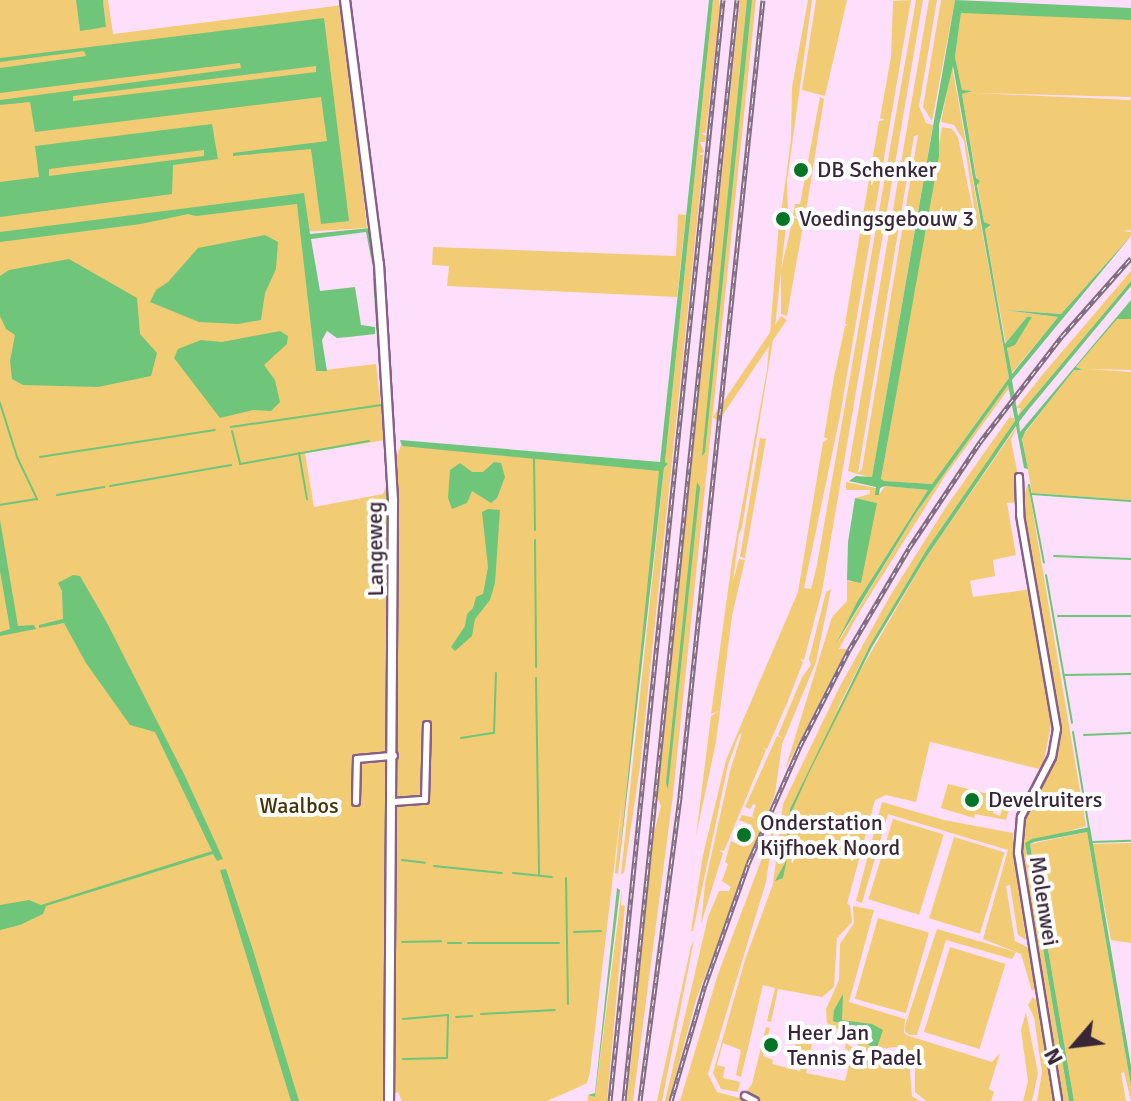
<!DOCTYPE html>
<html>
<head>
<meta charset="utf-8">
<style>
  body { margin:0 }
  #map { position:relative; width:1131px; height:1101px; overflow:hidden; background:#fddffc; font-family:Signika,sans-serif }
  div>[style] { position:absolute }
  [style*='--x'] { left:calc(var(--x)*1px); top:calc(var(--y)*1px); width:calc(var(--w)*1px); rotate:calc(var(--a)*1deg) }
  .green>* { inset:0; background:#f2cc75; transform-origin:0 0 }
  .water>* { inset:0; background:#6fc57a }
  .stream>* { height:2px; margin:-1px; padding:0 1px; transform-origin:1px; border-radius:1px; background:#6fc57a }
  .roads { filter:drop-shadow(2px 0 #895f89) drop-shadow(-2px 0 #895f89) drop-shadow(0 2px #895f89) drop-shadow(0 -2px #895f89) }
  .minor>* { height:6px; margin:-3px; padding:0 3px; transform-origin:3px; border-radius:3px; background:#fff }
  .secondary>* { height:8px; margin:-4px; padding:0 4px; transform-origin:4px; border-radius:4px; background:#fff }
  .rail>* { height:5px; margin-top:-2.5px; transform-origin:0; background:repeating-linear-gradient(90deg,#fff 0 6px,#836d83 0 12px); box-sizing:border-box; border-block:2px solid #836d83 }
  .dots>* { width:22px; height:22px; translate:-50% -50%; box-sizing:border-box; border:4px solid #fff; border-radius:50% }
  span { translate:-50% -50%; white-space:nowrap; text-align:center; line-height:1.15; -webkit-text-stroke:8px #fff; paint-order:stroke }
  .poi-label { font-size:22px; color:#382638 }
  .left { translate:0 -50%; text-align:left }
  .street-label { font-size:22px; color:#382638 }
  .park-label { font-size:22px; color:#443302 }
  .north { position:absolute; left:1035px; top:1005px; width:80px; height:80px; -webkit-text-stroke:6px #fff; paint-order:stroke; rotate:242deg; font-size:22px; font-weight:700; line-height:32px; text-align:center; color:#382638 }
  .north::after { content:''; display:block; margin:auto; width:28px; height:36px; background:#382638; clip-path:polygon(50% 0,100% 100%,50% 72%,0 100%) }
</style>
</head>
<body>
<div id="map">
  <div class="green">
    <div style="clip-path:polygon(0 0,76px 0,80px 30px,106px 27px,103px 0,108px 0,113px 34px,343px 5px,367px 228px,301px 232px,316px 371px,376px 364px,385px 440px,305px 453px,314px 507px,383px 494px,401px 445px,662px 468px,618px 874px,615px 873px,622px 800px,590px 1072px,587px 1083px,579px 1087px,547px 1101px,402px 1101px,398px 1092px,382px 1101px,0 1101px)"></div>
    <div style="clip-path:polygon(713px 0,719px 0,720px 6px,706px 133px,701px 133px,706px 136px,705px 142px,700px 142px,704px 152px,699px 154px,703px 155px,702px 174px,640px 767px,624px 873px,621px 874px,664px 468px,668px 465px,665px 462px)"></div>
    <div style="clip-path:polygon(740px 0,756px 0,673px 795px,633px 1101px,627px 1101px,653px 836px,661px 806px,657px 797px)"></div>
    <div style="clip-path:polygon(808px 0,812px 0,787px 181px,788px 214px,781px 213px,791px 139px,792px 87px)"></div>
    <div style="clip-path:polygon(816px 0,847px 0,825px 96px,802px 90px)"></div>
    <div style="clip-path:polygon(911px 0,840px 416px,804px 588px,811px 589px,817px 565px,916px 0,923px 0,822px 591px,804px 660px,800px 659px,803px 662px,788px 701px,767px 749px,763px 748px,766px 750px,724px 851px,719px 850px,723px 853px,701px 924px,705px 884px,730px 771px,742px 733px,739px 735px,728px 765px,693px 931px,691px 931px,703px 855px,726px 760px,798px 592px,823px 442px,828px 439px,824px 437px,834px 377px,845px 326px,848px 325px,845px 324px,861px 227px,865px 226px,861px 225px,863px 215px,879px 121px,885px 120px,880px 118px,891px 57px,893px 1px)"></div>
    <div style="clip-path:polygon(evenodd,929px 0,937px 0,919px 106px,926px 123px,933px 125px,872px 478px,848px 471px,929px 0,918px 135px,862px 469px,858px 473px,914px 136px,918px 135px)"></div>
    <div style="clip-path:polygon(941px 0,955px 0,932px 121px,923px 107px)"></div>
    <div style="clip-path:polygon(965px 11px,1131px 20px,1131px 97px,976px 93px,1131px 100px,1131px 230px,1122px 231px,1131px 232px,1131px 236px,1061px 314px,1004px 310px,1058px 317px,1011px 374px,1007px 348px,1019px 338px,1032px 317px,1027px 317px,1006px 345px,985px 229px,991px 226px,984px 222px,962px 94px,973px 91px,962px 90px,955px 57px,961px 13px)"></div>
    <div style="clip-path:polygon(952px 66px,1009px 378px,932px 484px,884px 481px,881px 480px,942px 127px,952px 129px,958px 137px,978px 235px,964px 141px,954px 125px,941px 122px)"></div>
    <div style="clip-path:polygon(820px 97px,824px 99px,805px 218px,793px 216px,795px 204px,800px 204px)"></div>
    <div style="clip-path:polygon(678px 214px,686px 215px,677px 297px,447px 286px,449px 266px,432px 265px,433px 247px,676px 256px)"></div>
    <div style="clip-path:polygon(793px 218px,804px 220px,787px 316px,781px 314px,781px 270px)"></div>
    <div style="clip-path:polygon(779px 223px,786px 225px,775px 328px,742px 527px,739px 534px,733px 581px,739px 559px,745px 560px,732px 616px,716px 742px,696px 836px,711px 716px,719px 711px,711px 714px,732px 561px,767px 370px)"></div>
    <div style="clip-path:polygon(1131px 271px,1131px 281px,1018px 416px,1021px 408px,1016px 408px,1043px 374px)"></div>
    <div style="left:781px;top:316px;width:7px;height:122px;rotate:34deg"></div>
    <div style="clip-path:polygon(1117px 318px,1131px 319px,1131px 370px,1088px 369px,1131px 372px,1131px 500px,1032px 493px,1022px 437px,1074px 369px,1082px 370px,1076px 367px)"></div>
    <div style="clip-path:polygon(1007px 386px,1010px 387px,945px 476px,860px 611px,839px 649px,847px 649px,785px 770px,832px 617px,847px 601px,847px 580px,851px 582px,877px 503px,855px 498px,870px 494px,870px 490px,846px 490px,846px 482px,876px 488px,879px 495px,885px 486px,928px 490px,859px 599px,837px 644px,916px 513px)"></div>
    <div style="clip-path:polygon(1013px 412px,1010px 418px,1014px 418px,1015px 423px,927px 549px,870px 645px,834px 716px,925px 559px,1017px 426px,1011px 440px,1019px 481px,1017px 502px,1007px 503px,1016px 555px,993px 560px,995px 576px,970px 581px,973px 597px,1032px 589px,1051px 725px,1044px 760px,1039px 769px,923px 740px,930px 742px,916px 802px,886px 795px,875px 800px,847px 904px,850px 905px,852px 922px,837px 938px,834px 987px,822px 997px,778px 989px,771px 1022px,767px 1021px,775px 988px,763px 985px,741px 1077px,736px 1075px,741px 1050px,723px 1043px,717px 1065px,725px 1067px,723px 1078px,740px 1082px,738px 1092px,721px 1089px,713px 1073px,745px 960px,773px 884px,783px 804px,839px 688px,890px 596px,946px 507px)"></div>
    <div style="clip-path:polygon(760px 438px,766px 439px,745px 558px,740px 557px)"></div>
    <div style="clip-path:polygon(1028px 483px,1086px 826px,1025px 844px,1069px 1101px,1060px 1101px,1020px 848px,1024px 818px,1053px 760px,1060px 728px,1021px 508px)"></div>
    <div style="clip-path:polygon(831px 589px,816px 662px,782px 744px,775px 794px,696px 1000px,669px 1101px,665px 1101px,708px 917px,719px 891px,729px 891px,731px 887px,722px 881px,728px 864px,725px 862px,731px 841px,744px 847px,753px 830px,752px 825px,739px 820px,742px 815px,755px 818px,752px 816px,756px 805px,753px 804px,750px 809px,745px 807px,777px 736px,783px 738px,778px 735px,802px 677px,811px 665px,809px 659px,826px 592px)"></div>
    <div style="clip-path:polygon(948px 784px,997px 796px,993px 813px,1000px 816px,1006px 798px,1013px 797px,1006px 820px,975px 814px,974px 818px,941px 808px)"></div>
    <div style="clip-path:polygon(882px 802px,944px 820px,1013px 833px,1026px 940px,1018px 935px,1010px 885px,1006px 886px,1015px 941px,1029px 948px,1036px 988px,1032px 991px,1021px 954px,983px 939px,1008px 850px,888px 814px,862px 903px,856px 901px)"></div>
    <div style="left:893px;top:819px;width:53px;height:84px;rotate:17deg"></div>
    <div style="clip-path:polygon(775px 824px,766px 882px,708px 1074px,717px 1092px,751px 1101px,680px 1101px,718px 974px)"></div>
    <div style="clip-path:polygon(1087px 832px,1131px 1086px,1131px 1101px,1124px 1072px,1121px 1073px,1126px 1101px,1074px 1101px,1030px 844px)"></div>
    <div style="left:954px;top:837px;width:53px;height:85px;rotate:17deg"></div>
    <div style="clip-path:polygon(1131px 843px,1131px 943px,1111px 940px,1092px 844px)"></div>
    <div style="clip-path:polygon(622px 889px,621px 905px,625px 906px,607px 1101px,588px 1101px,588px 1095px,595px 1097px)"></div>
    <div style="clip-path:polygon(853px 906px,874px 910px,849px 1002px,905px 1019px,904px 1033px,909px 1036px,992px 1062px,1000px 1053px,989px 1089px,994px 1092px,991px 1101px,926px 1101px,915px 1092px,915px 1063px,906px 1051px,895px 1047px,864px 1051px,847px 1034px,827px 1023px,826px 1009px,839px 980px,840px 944px,854px 923px)"></div>
    <div style="left:878px;top:918px;width:53px;height:84px;rotate:16deg"></div>
    <div style="clip-path:polygon(937px 929px,1016px 952px,1012px 959px,946px 940px,917px 1035px,910px 1035px,905px 1032px,905px 1026px)"></div>
    <div style="clip-path:polygon(694px 940px,662px 1101px,657px 1101px,691px 946px)"></div>
    <div style="left:950px;top:947px;width:58px;height:89px;rotate:17deg"></div>
    <div style="clip-path:polygon(1033px 997px,1039px 1004px,1054px 1101px,1037px 1101px,1042px 1072px,1034px 1017px,1028px 1005px)"></div>
    <div style="clip-path:polygon(1026px 1012px,1038px 1073px,1032px 1101px,1023px 1101px,1028px 1081px,1021px 1030px)"></div>
    <div style="clip-path:polygon(766px 1027px,770px 1028px,763px 1056px,773px 1060px,772px 1064px,800px 1071px,801px 1064px,792px 1061px,796px 1042px,812px 1044px,806px 1073px,845px 1081px,852px 1053px,845px 1048px,846px 1043px,865px 1056px,902px 1052px,909px 1060px,912px 1096px,920px 1101px,761px 1101px,747px 1091px,752px 1084px)"></div>
  </div>
  <div class="water">
    <div style="clip-path:polygon(76px 0,103px 0,106px 27px,80px 31px)"></div>
    <div style="clip-path:polygon(709px 0,713px 0,665px 462px,668px 464px,664px 468px,618px 874px,659px 471px,402px 446px,400px 440px,660px 462px)"></div>
    <div style="clip-path:polygon(747px 0,752px 0,705px 452px,702px 456px)"></div>
    <div style="clip-path:polygon(evenodd,955px 0,1131px 8px,1131px 20px,961px 13px,955px 57px,962px 90px,973px 91px,962px 94px,976px 178px,980px 181px,977px 185px,984px 222px,991px 225px,985px 229px,1005px 344px,1027px 317px,1032px 317px,1015px 345px,1007px 348px,1012px 374px,1058px 317px,1004px 310px,1061px 314px,1131px 236px,1012px 380px,1018px 416px,1131px 281px,1131px 286px,1029px 409px,1019px 422px,1020px 432px,1131px 300px,1131px 319px,1117px 319px,1076px 367px,1082px 370px,1074px 370px,1025px 432px,1022px 439px,1028px 469px,1024px 468px,1016px 426px,925px 559px,872px 647px,809px 773px,791px 813px,789px 849px,783px 878px,775px 881px,785px 863px,790px 809px,870px 645px,927px 549px,1015px 421px,1008px 385px,916px 513px,836px 644px,857px 602px,928px 490px,885px 486px,880px 488px,879px 495px,875px 495px,876px 487px,849px 481px,856px 476px,872px 477px,955px 0,953px 66px,1009px 378px,932px 484px,884px 481px,881px 479px,939px 156px,939px 125px,953px 66px)"></div>
    <div style="clip-path:polygon(evenodd,324px 18px,349px 221px,321px 224px,311px 149px,233px 156px,233px 153px,327px 141px,321px 97px,35px 132px,30px 102px,0 105px,0 100px,241px 68px,240px 63px,0 93px,0 68px,86px 56px,84px 51px,0 62px,0 58px,324px 18px,316px 66px,316px 72px,73px 101px,73px 96px,316px 66px)"></div>
    <div style="clip-path:polygon(evenodd,212px 124px,218px 159px,173px 165px,172px 194px,0 217px,0 182px,39px 177px,35px 146px,212px 124px,204px 150px,204px 156px,49px 176px,49px 169px,204px 150px)"></div>
    <div style="clip-path:polygon(304px 193px,310px 234px,370px 228px,372px 263px,366px 232px,311px 239px,320px 291px,355px 287px,361px 325px,375px 327px,375px 334px,349px 337px,337px 338px,327px 331px,322px 340px,327px 371px,316px 371px,297px 204px,196px 216px,188px 214px,141px 224px,0 242px,0 232px)"></div>
    <div style="clip-path:polygon(265px 235px,278px 242px,276px 269px,265px 293px,261px 320px,238px 324px,199px 322px,150px 302px,156px 290px,168px 282px,198px 248px)"></div>
    <div style="clip-path:polygon(69px 259px,137px 298px,140px 334px,157px 353px,151px 376px,98px 387px,23px 385px,12px 379px,10px 361px,15px 335px,6px 329px,0 316px,0 276px,9px 270px)"></div>
    <div style="clip-path:polygon(280px 331px,288px 336px,287px 344px,264px 365px,275px 380px,280px 402px,271px 411px,253px 410px,220px 418px,174px 358px,178px 349px,201px 340px,222px 342px)"></div>
    <div style="clip-path:polygon(494px 462px,501px 463px,505px 477px,497px 498px,491px 503px,472px 491px,467px 503px,452px 509px,448px 498px,450px 470px,460px 463px,472px 472px,483px 472px)"></div>
    <div style="clip-path:polygon(697px 482px,700px 487px,668px 789px,666px 783px)"></div>
    <div style="clip-path:polygon(855px 498px,877px 503px,861px 583px,847px 580px,848px 542px)"></div>
    <div style="clip-path:polygon(488px 509px,500px 510px,495px 583px,490px 600px,475px 619px,472px 636px,455px 651px,451px 647px,465px 626px,467px 614px,473px 608px,476px 597px,483px 594px,488px 567px,482px 512px)"></div>
    <div style="clip-path:polygon(0 520px,18px 626px,34px 625px,36px 629px,0 636px,0 632px,10px 629px,0 571px)"></div>
    <div style="clip-path:polygon(73px 575px,80px 576px,106px 621px,185px 776px,223px 859px,217px 861px,213px 854px,46px 906px,43px 914px,20px 925px,0 930px,0 905px,29px 900px,41px 905px,212px 851px,155px 732px,130px 725px,86px 663px,64px 623px,39px 628px,39px 625px,63px 619px,62px 591px,58px 583px)"></div>
    <div style="clip-path:polygon(1090px 827px,1131px 1066px,1131px 1086px,1087px 832px,1034px 842px,1030px 844px,1074px 1101px,1069px 1101px,1025px 843px,1032px 839px)"></div>
    <div style="clip-path:polygon(226px 869px,252px 947px,299px 1101px,291px 1101px,220px 870px)"></div>
    <div style="clip-path:polygon(617px 888px,620px 890px,595px 1097px,588px 1095px,595px 1093px)"></div>
    <div style="clip-path:polygon(843px 994px,842px 1020px,872px 1024px,883px 1030px,876px 1051px,864px 1041px,860px 1030px,833px 1021px,834px 1010px)"></div>
  </div>
  <div class="stream">
    <div style="--x:374;--y:279;--w:160;--a:86.1"></div>
    <div style="--x:0;--y:403;--w:57;--a:72.5"></div>
    <div style="--x:17;--y:457;--w:47;--a:64.5"></div>
    <div style="--x:37;--y:499;--w:37;--a:171"></div>
    <div style="--x:231;--y:427;--w:152;--a:-8.3"></div>
    <div style="--x:232;--y:431;--w:34;--a:76"></div>
    <div style="--x:240;--y:464;--w:131;--a:-10.1"></div>
    <div style="--x:299;--y:453;--w:47;--a:80.1"></div>
    <div style="--x:40;--y:457;--w:177;--a:-8.8"></div>
    <div style="--x:534;--y:459;--w:71;--a:89.2"></div>
    <div style="--x:387;--y:478;--w:79;--a:89.3"></div>
    <div style="--x:1029;--y:485;--w:79;--a:79.1"></div>
    <div style="--x:110;--y:486;--w:123;--a:-9.8"></div>
    <div style="--x:1032;--y:494;--w:99;--a:4"></div>
    <div style="--x:57;--y:495;--w:48;--a:-9.7"></div>
    <div style="--x:535;--y:540;--w:127;--a:89.5"></div>
    <div style="--x:1054;--y:556;--w:77;--a:2.2"></div>
    <div style="--x:1046;--y:575;--w:150;--a:80"></div>
    <div style="--x:1058;--y:616;--w:73;--a:0"></div>
    <div style="--x:1065;--y:675;--w:66;--a:-0.9"></div>
    <div style="--x:536;--y:678;--w:196;--a:89.1"></div>
    <div style="--x:1073;--y:732;--w:98;--a:80.6"></div>
    <div style="--x:1084;--y:735;--w:47;--a:-2.4"></div>
    <div style="--x:461;--y:738;--w:33;--a:-9"></div>
    <div style="--x:494;--y:733;--w:60;--a:-88.1"></div>
    <div style="--x:1093;--y:842;--w:38;--a:-2"></div>
    <div style="--x:402;--y:860;--w:23;--a:7"></div>
    <div style="--x:434;--y:866;--w:68;--a:5.9"></div>
    <div style="--x:513;--y:873;--w:39;--a:6"></div>
    <div style="--x:566;--y:878;--w:126;--a:89.1"></div>
    <div style="--x:574;--y:932;--w:27;--a:-2"></div>
    <div style="--x:402;--y:942;--w:39;--a:-1"></div>
    <div style="--x:448;--y:943;--w:13;--a:0"></div>
    <div style="--x:468;--y:943;--w:91;--a:0"></div>
    <div style="--x:481;--y:1014;--w:74;--a:-3.1"></div>
    <div style="--x:456;--y:1017;--w:16;--a:-4"></div>
    <div style="--x:403;--y:1019;--w:45;--a:-5.1"></div>
    <div style="--x:448;--y:1015;--w:43;--a:91.3"></div>
    <div style="--x:447;--y:1058;--w:44;--a:178.7"></div>
    <div style="--x:384;--y:1049;--w:94;--a:-88.8"></div>
  </div>
  <div class="roads">
    <div class="minor">
      <div style="--x:1019;--y:477;--w:38;--a:88"></div>
      <div style="--x:1020;--y:515;--w:217;--a:80.2"></div>
      <div style="--x:1057;--y:729;--w:28;--a:100"></div>
      <div style="--x:1052;--y:757;--w:68;--a:117.3"></div>
      <div style="--x:1021;--y:817;--w:36;--a:95"></div>
      <div style="--x:1018;--y:853;--w:251;--a:80.8"></div>
      <div style="--x:356;--y:802;--w:43;--a:-88.7"></div>
      <div style="--x:357;--y:759;--w:37;--a:-5"></div>
      <div style="--x:393;--y:802;--w:32;--a:-4"></div>
      <div style="--x:425;--y:800;--w:75;--a:-88.5"></div>
      <div style="--x:745;--y:1096;--w:11;--a:27"></div>
    </div>
    <div class="secondary">
      <div style="--x:345;--y:0;--w:266;--a:82.7"></div>
      <div style="--x:379;--y:264;--w:238;--a:86.6"></div>
      <div style="--x:393;--y:502;--w:599;--a:90.38"></div>
    </div>
  </div>
  <div class="rail">
    <div style="--x:610;--y:1101;--w:1107;--a:-84.14"></div>
    <div style="--x:624;--y:1101;--w:1107;--a:-84.14"></div>
    <div style="--x:640;--y:1101;--w:308;--a:-82.5"></div>
    <div style="--x:680;--y:796;--w:800;--a:-84.05"></div>
    <div style="--x:671;--y:1101;--w:121;--a:-73.7"></div>
    <div style="--x:705;--y:985;--w:128;--a:-70.4"></div>
    <div style="--x:748;--y:864;--w:129;--a:-66.2"></div>
    <div style="--x:800;--y:746;--w:108;--a:-63"></div>
    <div style="--x:849;--y:650;--w:118;--a:-59.5"></div>
    <div style="--x:909;--y:548;--w:128;--a:-56.2"></div>
    <div style="--x:980;--y:442;--w:134;--a:-52.3"></div>
    <div style="--x:1062;--y:336;--w:104;--a:-48.5"></div>
  </div>
  <div class="dots">
    <div style="left:801px;top:170px;background:#047427"></div>
    <div style="left:783px;top:219px;background:#047427"></div>
    <div style="left:972px;top:800px;background:#047427"></div>
    <div style="left:744px;top:835px;background:#047427"></div>
    <div style="left:771px;top:1045px;background:#047427"></div>
  </div>
  <div class="poi-label">
    <span class="left" style="left:817px;top:170px">DB Schenker</span>
    <span class="left" style="left:799px;top:219px">Voedingsgebouw 3</span>
    <span class="left" style="left:988px;top:800px">Develruiters</span>
    <span class="left" style="left:760px;top:835px">Onderstation<br>Kijfhoek Noord</span>
    <span class="left" style="left:787px;top:1045px">Heer Jan<br>Tennis &amp; Padel</span>
  </div>
  <div class="street-label">
    <span style="left:375px;top:549px;rotate:-91deg">Langeweg</span>
    <span style="left:1044px;top:901px;rotate:81deg">Molenwei</span>
  </div>
  <div class="park-label">
    <span style="left:299px;top:806px">Waalbos</span>
  </div>
  <div class="north">N</div>
</div>
</body>
</html>
